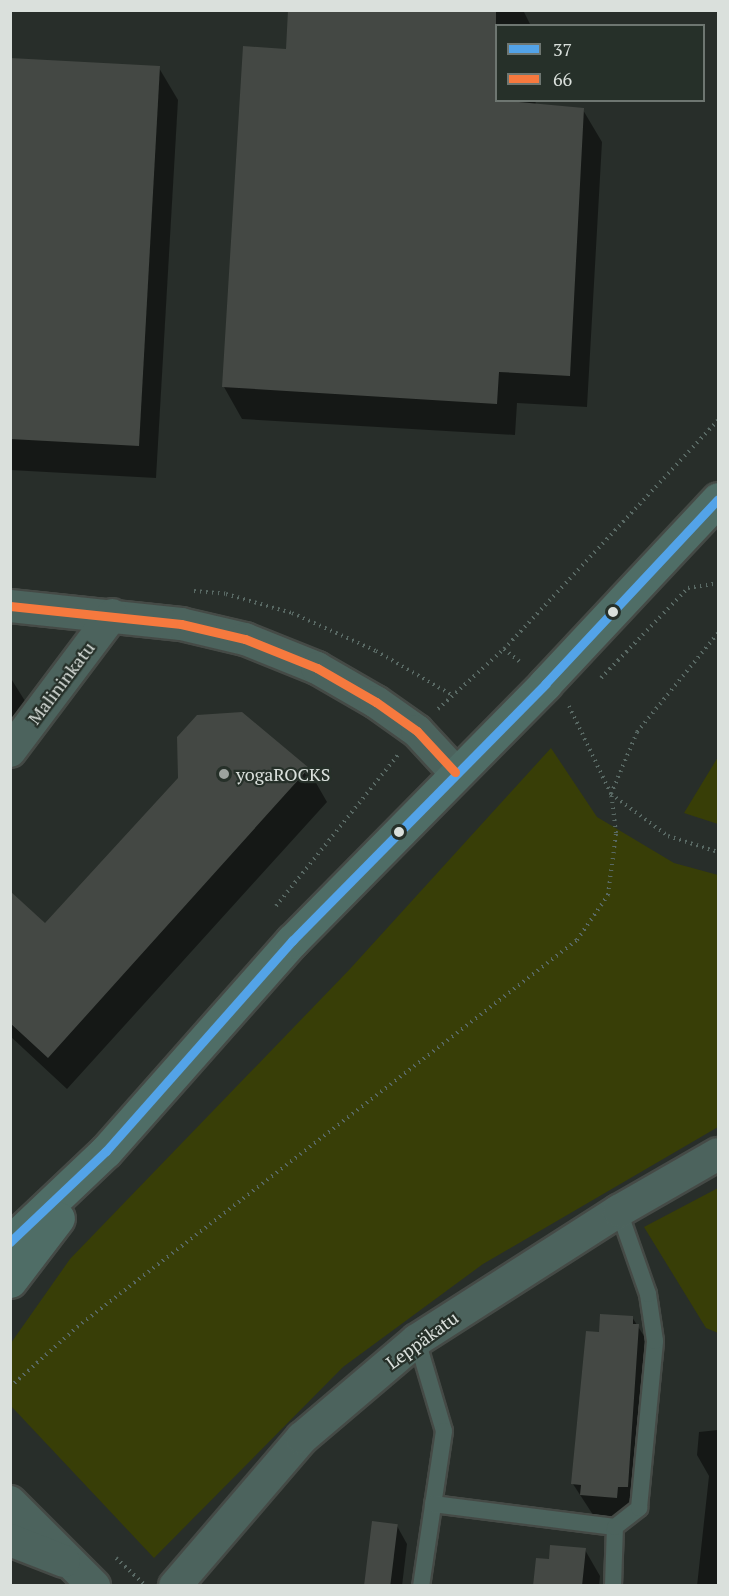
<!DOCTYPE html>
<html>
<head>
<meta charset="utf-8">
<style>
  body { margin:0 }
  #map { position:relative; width:729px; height:1596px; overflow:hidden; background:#282e2a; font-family:"PT Serif",serif }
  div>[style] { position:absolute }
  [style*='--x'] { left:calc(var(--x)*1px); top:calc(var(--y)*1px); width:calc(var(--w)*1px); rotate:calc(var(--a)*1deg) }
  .green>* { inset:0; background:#383e07 }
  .shadow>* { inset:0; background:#0007 }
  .building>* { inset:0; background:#444844; transform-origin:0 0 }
  .path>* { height:4px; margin-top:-2px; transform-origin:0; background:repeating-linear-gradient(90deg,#596964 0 1.5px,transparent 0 6px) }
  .roads { filter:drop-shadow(2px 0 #454a46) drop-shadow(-2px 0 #454a46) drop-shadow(0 2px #454a46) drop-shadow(0 -2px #454a46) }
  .service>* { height:16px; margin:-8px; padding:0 8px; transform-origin:8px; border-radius:8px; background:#4c635d }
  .minor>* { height:32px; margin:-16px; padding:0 16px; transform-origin:16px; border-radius:16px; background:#4c635d }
  .secondary>* { height:33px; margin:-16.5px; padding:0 16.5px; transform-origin:16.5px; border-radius:16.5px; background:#4f6d66 }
  .bus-1>* { height:9px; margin:-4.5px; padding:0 4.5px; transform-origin:4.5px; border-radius:4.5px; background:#53a3e8 }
  .bus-2>* { height:9px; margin:-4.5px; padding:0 4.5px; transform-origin:4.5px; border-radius:4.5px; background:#f6793e }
  .dots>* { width:16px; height:16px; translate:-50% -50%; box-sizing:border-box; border:3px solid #263029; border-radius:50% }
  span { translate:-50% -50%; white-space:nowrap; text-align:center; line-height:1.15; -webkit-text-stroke:4.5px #263029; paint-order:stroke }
  .street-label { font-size:18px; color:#dae0dc }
  .poi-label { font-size:18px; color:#dae0dc }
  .left { translate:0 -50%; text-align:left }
  .frame { position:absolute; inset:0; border:12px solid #dae0dc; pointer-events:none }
  .legend { position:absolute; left:495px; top:24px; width:210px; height:78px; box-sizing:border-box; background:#263029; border:2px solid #6e7671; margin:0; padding:8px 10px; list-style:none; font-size:18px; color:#dae0dc }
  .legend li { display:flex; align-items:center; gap:12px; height:30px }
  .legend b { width:30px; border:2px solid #6e7671 }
</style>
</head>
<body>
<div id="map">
  <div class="green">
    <div style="clip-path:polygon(551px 748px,597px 817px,674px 863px,718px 875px,718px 1127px,483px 1264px,343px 1367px,154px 1558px,11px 1406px,11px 1343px,70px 1259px,349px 970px)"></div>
    <div style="clip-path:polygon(718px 757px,718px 824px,684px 813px)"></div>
    <div style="clip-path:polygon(718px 1188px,718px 1333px,706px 1328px,644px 1227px)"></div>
  </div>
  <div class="shadow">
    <div style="clip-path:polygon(290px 10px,523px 10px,531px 26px,496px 26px,496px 100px,536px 100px,535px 107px,583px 110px,602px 142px,587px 407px,517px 403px,515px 435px,242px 419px,224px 387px,287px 50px)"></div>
    <div style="clip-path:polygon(10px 60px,159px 68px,178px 100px,156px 478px,10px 470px)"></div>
    <div style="clip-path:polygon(10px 677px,35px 717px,10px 740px)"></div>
    <div style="clip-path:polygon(242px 713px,308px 769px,327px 802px,67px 1089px,10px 1036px,10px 893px,45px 925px)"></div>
    <div style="clip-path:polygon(632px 1317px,654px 1352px,631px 1524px,597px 1521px,573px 1484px,600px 1334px)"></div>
    <div style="clip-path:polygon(718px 1430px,718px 1586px,697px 1586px,709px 1476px,697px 1455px,699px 1432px)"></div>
    <div style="clip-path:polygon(397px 1526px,407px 1544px,402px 1586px,365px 1586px)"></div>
    <div style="clip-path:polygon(585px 1550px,600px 1576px,599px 1586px,535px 1586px,550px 1561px)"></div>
  </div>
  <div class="building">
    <div style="clip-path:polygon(288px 10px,496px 10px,496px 100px,584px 108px,570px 376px,499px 372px,497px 404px,222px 387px,243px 46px,286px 49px)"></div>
    <div style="clip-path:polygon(10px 58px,160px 66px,139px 446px,10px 439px)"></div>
    <div style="clip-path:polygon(242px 712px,309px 768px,48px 1058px,10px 1023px,10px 891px,45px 923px,178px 778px,177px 737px,197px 715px)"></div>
    <div style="clip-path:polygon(600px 1314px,633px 1316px,633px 1324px,639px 1324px,628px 1487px,618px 1487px,617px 1498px,580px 1495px,581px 1485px,571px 1484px,586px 1331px,599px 1332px)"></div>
    <div style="left:372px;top:1521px;width:26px;height:66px;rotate:7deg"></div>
    <div style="clip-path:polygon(550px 1545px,586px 1548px,582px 1586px,533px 1586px,536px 1558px,549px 1559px)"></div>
  </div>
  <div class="path">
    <div style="--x:194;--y:591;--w:32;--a:5"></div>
    <div style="--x:226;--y:594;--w:69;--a:16.1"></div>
    <div style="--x:292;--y:613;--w:92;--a:24.3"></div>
    <div style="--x:376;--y:651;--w:88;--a:30.1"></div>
    <div style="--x:504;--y:649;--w:22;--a:39"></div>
    <div style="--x:601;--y:678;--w:125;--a:-46"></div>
    <div style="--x:688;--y:588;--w:30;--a:-9"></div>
    <div style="--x:569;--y:706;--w:98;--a:64.5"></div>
    <div style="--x:611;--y:794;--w:71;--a:36.4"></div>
    <div style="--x:668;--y:836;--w:52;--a:17.7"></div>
    <div style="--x:438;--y:709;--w:89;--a:-42.3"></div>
    <div style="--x:504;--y:649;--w:313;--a:-46.9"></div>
    <div style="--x:276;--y:906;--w:194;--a:-51.1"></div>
    <div style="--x:10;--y:1387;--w:90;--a:-41.8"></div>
    <div style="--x:77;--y:1327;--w:632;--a:-37.74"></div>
    <div style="--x:577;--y:940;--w:55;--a:-55.4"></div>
    <div style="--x:608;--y:895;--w:63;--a:-82.6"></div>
    <div style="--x:616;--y:833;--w:39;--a:-97"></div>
    <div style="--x:611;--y:794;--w:67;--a:-67.2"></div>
    <div style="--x:637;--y:732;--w:128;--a:-50.7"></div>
    <div style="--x:116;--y:1558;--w:38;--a:43"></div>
  </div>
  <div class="roads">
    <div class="service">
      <div style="--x:417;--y:1340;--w:95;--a:73.5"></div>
      <div style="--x:444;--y:1431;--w:157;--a:98.4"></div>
      <div style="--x:433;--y:1504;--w:183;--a:7.2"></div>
      <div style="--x:613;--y:1586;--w:59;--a:-88.1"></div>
      <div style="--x:615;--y:1527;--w:31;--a:-38"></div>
      <div style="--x:639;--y:1508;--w:168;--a:-84.5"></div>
      <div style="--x:655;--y:1341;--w:48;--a:-98.5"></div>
      <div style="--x:648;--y:1294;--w:88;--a:-109.3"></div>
    </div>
    <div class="minor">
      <div style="--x:10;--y:606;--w:172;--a:6"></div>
      <div style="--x:181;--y:624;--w:66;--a:13.2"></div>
      <div style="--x:245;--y:639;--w:78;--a:21.9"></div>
      <div style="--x:317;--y:668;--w:68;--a:30"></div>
      <div style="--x:376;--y:702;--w:50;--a:35.3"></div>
      <div style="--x:417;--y:731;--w:56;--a:47.2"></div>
      <div style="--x:10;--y:751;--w:170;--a:-53.1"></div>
      <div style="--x:10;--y:1502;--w:119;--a:45"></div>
      <div style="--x:10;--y:1540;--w:58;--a:21.3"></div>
      <div style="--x:175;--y:1586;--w:195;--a:-49.4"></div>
      <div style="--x:302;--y:1438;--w:151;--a:-40.4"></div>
      <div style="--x:417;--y:1340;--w:240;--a:-32.6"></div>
      <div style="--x:619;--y:1211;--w:114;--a:-29.9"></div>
    </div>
    <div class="secondary">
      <div style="--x:10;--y:1242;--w:132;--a:-43.5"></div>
      <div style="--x:106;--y:1151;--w:281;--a:-48.5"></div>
      <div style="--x:292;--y:941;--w:361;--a:-45.4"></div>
      <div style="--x:545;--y:684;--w:253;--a:-46.9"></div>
      <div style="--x:10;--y:1281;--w:79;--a:-52.7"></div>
    </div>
  </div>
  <div class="bus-1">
    <div style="--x:10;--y:1242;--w:132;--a:-43.5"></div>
    <div style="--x:106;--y:1151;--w:281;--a:-48.5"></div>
    <div style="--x:292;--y:941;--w:361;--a:-45.4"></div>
    <div style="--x:545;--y:684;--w:253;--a:-46.9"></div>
  </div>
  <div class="bus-2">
    <div style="--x:10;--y:606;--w:172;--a:6"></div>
    <div style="--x:181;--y:624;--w:66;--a:13.2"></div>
    <div style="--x:245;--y:639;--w:78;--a:21.9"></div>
    <div style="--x:317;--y:668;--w:68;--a:30"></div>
    <div style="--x:376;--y:702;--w:50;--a:35.3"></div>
    <div style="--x:417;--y:731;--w:56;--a:47.2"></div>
  </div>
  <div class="dots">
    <div style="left:613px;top:612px;background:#dae0dc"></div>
    <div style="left:224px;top:774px;background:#9ca29e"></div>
    <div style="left:399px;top:832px;background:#dae0dc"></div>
  </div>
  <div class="street-label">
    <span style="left:61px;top:683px;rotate:-53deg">Malininkatu</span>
    <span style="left:422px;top:1340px;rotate:-36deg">Leppäkatu</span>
  </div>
  <div class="poi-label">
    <span class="left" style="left:236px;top:774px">yogaROCKS</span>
  </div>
  <div class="frame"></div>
  <ul class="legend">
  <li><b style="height:8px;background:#53a3e8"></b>37</li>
  <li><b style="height:8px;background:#f6793e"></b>66</li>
  </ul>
</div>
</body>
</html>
